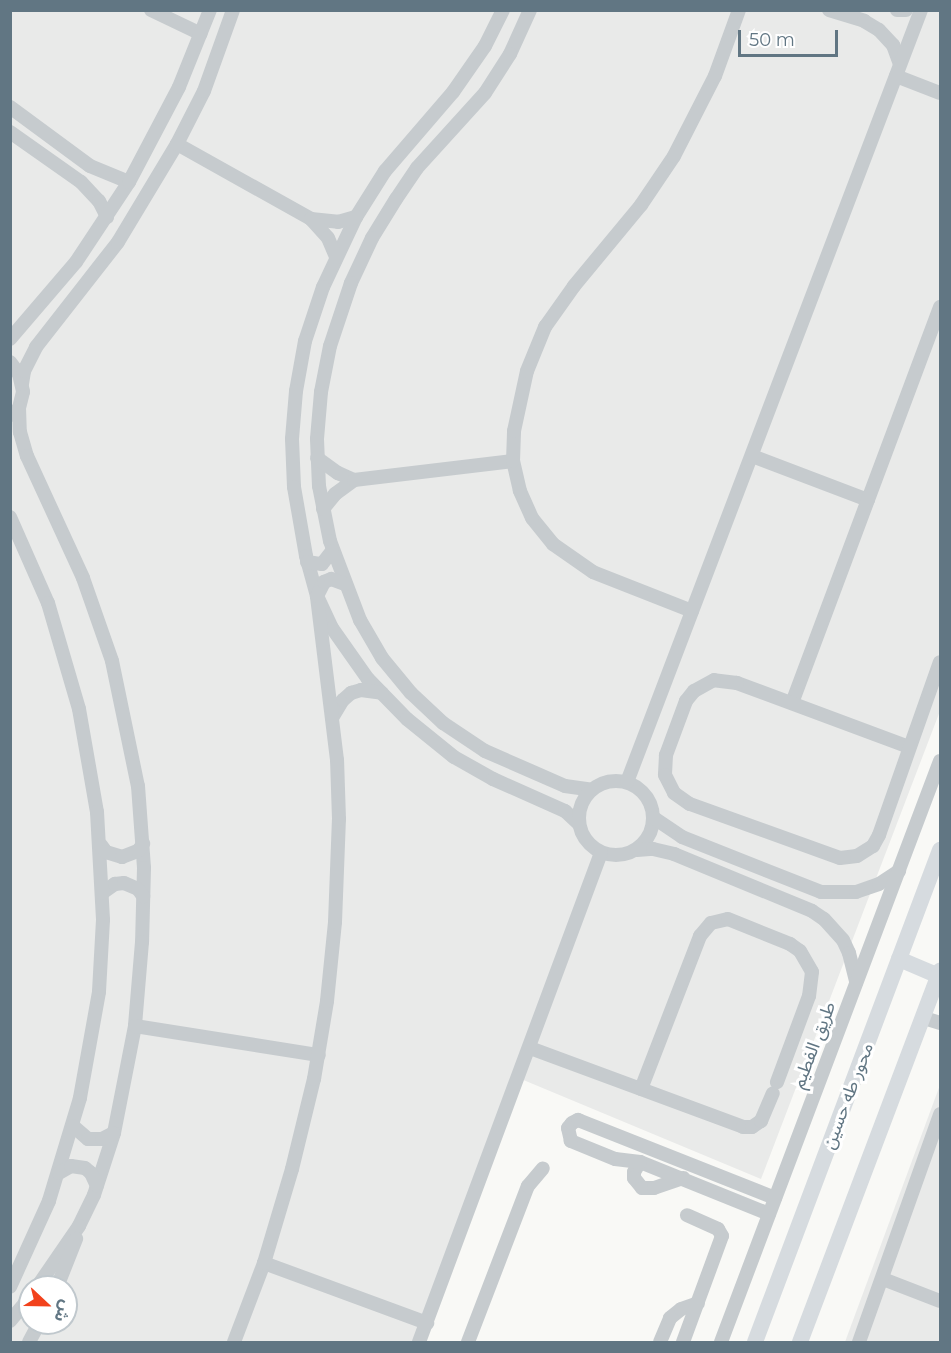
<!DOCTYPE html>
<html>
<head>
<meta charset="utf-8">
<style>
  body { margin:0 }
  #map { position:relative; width:951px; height:1353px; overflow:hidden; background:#f9f9f6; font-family:Montserrat,"Noto Sans Arabic",sans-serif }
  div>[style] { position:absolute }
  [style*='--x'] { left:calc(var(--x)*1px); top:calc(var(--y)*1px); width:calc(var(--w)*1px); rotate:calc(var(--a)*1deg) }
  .built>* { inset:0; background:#e9eae9 }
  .minor>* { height:14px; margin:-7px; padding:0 7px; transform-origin:7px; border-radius:7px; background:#c6cbce }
  .minor>.ring { margin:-7px; padding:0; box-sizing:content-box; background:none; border:14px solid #c6cbce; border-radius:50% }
  .major>* { height:16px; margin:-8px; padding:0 8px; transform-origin:8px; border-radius:8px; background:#d6dbdf }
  span { translate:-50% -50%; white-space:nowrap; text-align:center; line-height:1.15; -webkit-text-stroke:6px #fff; paint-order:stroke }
  .street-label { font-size:18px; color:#617683 }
  .frame { position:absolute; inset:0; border:12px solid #617683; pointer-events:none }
  .north { position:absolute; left:18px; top:1275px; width:60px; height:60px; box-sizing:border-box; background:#fff; border:2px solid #c0c8cd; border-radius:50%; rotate:112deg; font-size:16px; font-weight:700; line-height:24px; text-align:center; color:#617683 }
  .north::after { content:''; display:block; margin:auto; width:21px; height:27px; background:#f2421c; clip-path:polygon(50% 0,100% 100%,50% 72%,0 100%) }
  .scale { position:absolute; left:738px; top:30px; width:100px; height:27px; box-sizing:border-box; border:3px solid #617683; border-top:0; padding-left:8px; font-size:18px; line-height:21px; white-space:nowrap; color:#617683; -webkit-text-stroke:4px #fff; paint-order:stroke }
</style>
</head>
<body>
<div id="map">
  <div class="built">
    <div style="clip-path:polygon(evenodd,10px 11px,940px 11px,940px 711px,761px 1179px,521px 1079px,419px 1342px,11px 1342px,10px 11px,30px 1287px,66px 1287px,66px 1323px,30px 1323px,30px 1287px)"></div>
    <div style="clip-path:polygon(940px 1085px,940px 1342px,845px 1342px)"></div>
  </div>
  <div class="minor">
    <div style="--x:151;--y:10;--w:55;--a:25.6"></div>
    <div style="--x:503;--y:10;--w:40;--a:116.6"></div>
    <div style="--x:485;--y:46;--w:56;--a:124.8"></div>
    <div style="--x:453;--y:92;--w:104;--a:130.7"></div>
    <div style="--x:385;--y:171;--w:54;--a:122.2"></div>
    <div style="--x:356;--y:217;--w:77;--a:115.2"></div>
    <div style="--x:323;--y:287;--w:57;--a:108.4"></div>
    <div style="--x:305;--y:341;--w:51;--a:100.2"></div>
    <div style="--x:296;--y:391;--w:48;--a:94.8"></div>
    <div style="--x:292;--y:439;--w:48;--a:87.6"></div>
    <div style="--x:294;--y:487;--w:70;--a:80.1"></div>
    <div style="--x:306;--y:556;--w:41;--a:74.6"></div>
    <div style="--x:317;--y:596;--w:35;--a:65"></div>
    <div style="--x:332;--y:628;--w:62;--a:54.8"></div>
    <div style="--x:368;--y:679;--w:56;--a:45.7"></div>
    <div style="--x:407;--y:719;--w:60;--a:39"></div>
    <div style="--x:454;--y:757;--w:45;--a:29.4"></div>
    <div style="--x:493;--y:779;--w:79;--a:24"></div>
    <div style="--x:565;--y:811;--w:19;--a:43"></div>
    <div style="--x:530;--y:10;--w:48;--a:114.4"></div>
    <div style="--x:510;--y:54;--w:46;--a:122.7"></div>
    <div style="--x:485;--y:93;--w:101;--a:132.2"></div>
    <div style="--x:417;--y:168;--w:37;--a:124"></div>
    <div style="--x:396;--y:199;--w:46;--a:121.6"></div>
    <div style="--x:372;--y:238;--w:50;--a:115"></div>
    <div style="--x:351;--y:283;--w:66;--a:108.4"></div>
    <div style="--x:330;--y:346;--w:47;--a:101.1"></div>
    <div style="--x:321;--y:392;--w:47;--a:94.9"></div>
    <div style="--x:317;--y:439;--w:47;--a:87.6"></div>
    <div style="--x:319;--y:486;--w:56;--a:78.7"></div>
    <div style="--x:330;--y:541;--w:85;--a:69.2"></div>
    <div style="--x:360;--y:620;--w:44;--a:59.9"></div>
    <div style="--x:382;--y:658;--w:45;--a:50.4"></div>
    <div style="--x:411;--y:693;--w:44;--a:43.2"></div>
    <div style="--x:443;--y:723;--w:50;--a:33.7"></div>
    <div style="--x:485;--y:751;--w:87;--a:23.6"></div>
    <div style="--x:565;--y:786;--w:27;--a:8"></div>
    <div style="--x:829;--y:10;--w:37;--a:17"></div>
    <div style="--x:864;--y:21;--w:17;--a:31"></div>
    <div style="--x:879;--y:30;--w:21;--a:47"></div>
    <div style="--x:893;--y:45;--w:20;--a:70"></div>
    <div style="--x:897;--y:10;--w:9;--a:0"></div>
    <div style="--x:896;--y:76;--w:47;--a:21.1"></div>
    <div style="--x:10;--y:107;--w:99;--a:36.4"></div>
    <div style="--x:90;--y:166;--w:42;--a:22.3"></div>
    <div style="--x:10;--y:132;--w:87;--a:35.2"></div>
    <div style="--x:81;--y:182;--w:26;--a:47"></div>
    <div style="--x:99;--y:201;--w:18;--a:63"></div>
    <div style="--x:177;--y:144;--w:154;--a:29.2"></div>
    <div style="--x:311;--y:219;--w:27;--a:6"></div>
    <div style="--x:338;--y:222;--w:19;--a:-16"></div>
    <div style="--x:311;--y:219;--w:25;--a:48"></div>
    <div style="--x:328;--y:238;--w:21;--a:67"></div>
    <div style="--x:10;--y:339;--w:101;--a:-49.4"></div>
    <div style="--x:76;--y:262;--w:96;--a:-56.5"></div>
    <div style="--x:129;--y:182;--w:107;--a:-62.2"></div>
    <div style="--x:179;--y:87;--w:83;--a:-68.1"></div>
    <div style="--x:10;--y:362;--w:15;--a:53"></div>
    <div style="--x:19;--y:374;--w:18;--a:77"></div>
    <div style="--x:23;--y:392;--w:16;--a:104"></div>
    <div style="--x:19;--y:408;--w:9;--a:131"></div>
    <div style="--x:22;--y:384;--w:13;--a:-81"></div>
    <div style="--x:24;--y:371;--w:27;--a:-63"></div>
    <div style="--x:36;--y:347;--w:133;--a:-52"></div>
    <div style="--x:118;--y:242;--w:114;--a:-59"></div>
    <div style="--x:177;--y:144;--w:59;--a:-63"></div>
    <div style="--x:204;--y:91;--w:86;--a:-70.3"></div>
    <div style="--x:19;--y:408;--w:24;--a:88"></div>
    <div style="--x:20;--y:432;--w:25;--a:74"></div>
    <div style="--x:27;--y:456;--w:134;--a:65.3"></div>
    <div style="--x:83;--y:578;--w:88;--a:70.7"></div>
    <div style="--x:112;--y:661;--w:128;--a:78.3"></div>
    <div style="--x:138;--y:786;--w:82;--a:85.8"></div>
    <div style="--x:144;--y:868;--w:74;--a:91.5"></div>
    <div style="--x:142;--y:942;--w:84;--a:94.8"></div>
    <div style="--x:135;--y:1026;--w:109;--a:101.1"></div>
    <div style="--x:114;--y:1133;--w:65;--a:107.9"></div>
    <div style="--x:94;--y:1195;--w:34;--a:116"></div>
    <div style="--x:79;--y:1226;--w:74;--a:124.5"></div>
    <div style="--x:752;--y:456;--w:124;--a:20.8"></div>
    <div style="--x:317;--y:458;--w:26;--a:36"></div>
    <div style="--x:338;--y:473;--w:17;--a:24"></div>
    <div style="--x:323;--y:509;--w:19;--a:-51"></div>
    <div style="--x:335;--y:494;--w:24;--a:-36"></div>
    <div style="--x:354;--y:480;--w:160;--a:-6.8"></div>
    <div style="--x:10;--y:517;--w:94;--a:66.2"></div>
    <div style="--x:48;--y:603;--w:110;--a:73.7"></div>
    <div style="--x:79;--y:709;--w:105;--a:80.1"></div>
    <div style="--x:97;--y:812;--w:108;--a:86.8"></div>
    <div style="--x:103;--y:920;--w:72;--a:93.2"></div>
    <div style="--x:99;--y:992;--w:108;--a:100.2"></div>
    <div style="--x:80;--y:1098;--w:108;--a:106.8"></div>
    <div style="--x:49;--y:1201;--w:94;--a:114.4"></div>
    <div style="--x:307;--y:562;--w:15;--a:8"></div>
    <div style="--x:322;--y:564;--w:16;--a:-52"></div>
    <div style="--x:692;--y:611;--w:106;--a:-158.5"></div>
    <div style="--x:593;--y:572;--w:49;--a:-145"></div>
    <div style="--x:553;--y:544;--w:33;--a:-129"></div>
    <div style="--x:532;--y:518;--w:30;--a:-114"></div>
    <div style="--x:520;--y:491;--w:31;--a:-103"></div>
    <div style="--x:513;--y:461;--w:30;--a:-88"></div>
    <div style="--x:514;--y:431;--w:61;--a:-77.8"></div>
    <div style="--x:527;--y:371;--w:48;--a:-67.8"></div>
    <div style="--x:545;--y:327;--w:50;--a:-54.7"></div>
    <div style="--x:574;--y:286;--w:105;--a:-50.4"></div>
    <div style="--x:641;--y:205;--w:59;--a:-56"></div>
    <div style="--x:674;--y:156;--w:90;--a:-62.9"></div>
    <div style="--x:715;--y:76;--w:70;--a:-70"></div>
    <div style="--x:792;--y:703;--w:423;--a:-69.5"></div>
    <div style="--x:332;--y:718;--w:21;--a:-59"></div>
    <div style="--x:343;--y:700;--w:11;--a:-41"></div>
    <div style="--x:351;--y:693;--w:10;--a:-17"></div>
    <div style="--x:361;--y:690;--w:21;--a:8"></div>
    <div style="--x:909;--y:747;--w:184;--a:-159.6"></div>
    <div style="--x:737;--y:683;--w:23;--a:-173"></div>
    <div style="--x:714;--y:680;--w:23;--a:151"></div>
    <div style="--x:694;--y:691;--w:13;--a:129"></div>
    <div style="--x:686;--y:701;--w:58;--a:110.3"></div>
    <div style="--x:666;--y:755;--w:20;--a:93"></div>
    <div style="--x:665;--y:775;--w:20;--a:63"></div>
    <div style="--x:674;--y:793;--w:19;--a:35"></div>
    <div style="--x:690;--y:804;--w:159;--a:19.8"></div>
    <div style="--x:840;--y:858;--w:17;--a:-7"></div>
    <div style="--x:857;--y:856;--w:19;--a:-32"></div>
    <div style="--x:873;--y:846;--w:13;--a:-61"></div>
    <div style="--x:879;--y:835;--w:183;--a:-70.6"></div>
    <div class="ring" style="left:579px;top:781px;width:60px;height:60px"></div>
    <div style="--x:627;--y:782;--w:826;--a:-69.15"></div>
    <div style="--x:654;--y:818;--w:34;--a:34"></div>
    <div style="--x:682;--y:837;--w:149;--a:21.6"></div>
    <div style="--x:821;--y:892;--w:35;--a:0"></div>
    <div style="--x:856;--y:892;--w:24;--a:-19"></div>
    <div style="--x:879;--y:884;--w:24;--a:-33"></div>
    <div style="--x:101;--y:845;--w:9;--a:54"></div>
    <div style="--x:106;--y:852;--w:17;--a:17"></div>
    <div style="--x:122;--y:857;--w:17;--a:-21"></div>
    <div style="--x:138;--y:851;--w:9;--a:-54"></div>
    <div style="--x:637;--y:850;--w:16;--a:-4"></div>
    <div style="--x:653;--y:849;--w:22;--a:13"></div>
    <div style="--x:674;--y:854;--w:149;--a:22.4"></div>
    <div style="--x:812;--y:911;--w:14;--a:34"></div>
    <div style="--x:824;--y:919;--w:28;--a:48"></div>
    <div style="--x:843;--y:940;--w:14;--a:65"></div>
    <div style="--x:849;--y:953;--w:30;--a:76"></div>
    <div style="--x:102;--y:893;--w:16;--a:-35"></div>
    <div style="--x:115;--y:884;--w:9;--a:-6"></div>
    <div style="--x:124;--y:883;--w:15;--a:23"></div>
    <div style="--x:138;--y:889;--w:9;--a:54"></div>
    <div style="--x:924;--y:1018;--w:17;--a:17"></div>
    <div style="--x:135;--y:1026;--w:186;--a:9"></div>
    <div style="--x:530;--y:1048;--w:227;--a:20.3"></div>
    <div style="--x:743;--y:1127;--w:9;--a:0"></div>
    <div style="--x:752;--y:1127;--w:11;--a:-34"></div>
    <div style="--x:761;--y:1121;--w:30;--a:-67"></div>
    <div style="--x:641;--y:1089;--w:164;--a:-68.9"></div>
    <div style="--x:700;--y:936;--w:17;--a:-50"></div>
    <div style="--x:711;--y:923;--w:17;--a:-13"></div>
    <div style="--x:728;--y:919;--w:67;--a:22"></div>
    <div style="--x:790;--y:944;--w:12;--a:35"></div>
    <div style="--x:800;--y:951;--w:24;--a:60"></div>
    <div style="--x:812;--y:972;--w:24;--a:97"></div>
    <div style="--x:809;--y:996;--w:92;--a:110.4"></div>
    <div style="--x:73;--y:1126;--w:20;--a:41"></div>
    <div style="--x:88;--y:1139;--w:14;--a:0"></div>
    <div style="--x:102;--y:1139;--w:13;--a:-27"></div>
    <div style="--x:640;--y:1162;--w:12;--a:121"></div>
    <div style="--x:634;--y:1172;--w:6;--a:90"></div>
    <div style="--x:634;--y:1178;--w:13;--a:51"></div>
    <div style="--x:642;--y:1188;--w:12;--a:0"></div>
    <div style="--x:654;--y:1188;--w:31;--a:-19"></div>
    <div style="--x:59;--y:1173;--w:14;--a:-30"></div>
    <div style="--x:71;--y:1166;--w:14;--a:8"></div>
    <div style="--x:85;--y:1168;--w:8;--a:40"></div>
    <div style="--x:91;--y:1173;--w:14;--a:65"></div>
    <div style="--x:769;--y:1214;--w:139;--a:-158"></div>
    <div style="--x:640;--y:1162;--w:25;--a:-173"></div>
    <div style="--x:615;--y:1159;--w:48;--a:-157.8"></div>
    <div style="--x:571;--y:1141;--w:13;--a:-103"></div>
    <div style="--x:568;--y:1128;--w:6;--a:-51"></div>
    <div style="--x:572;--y:1123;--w:7;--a:-27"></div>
    <div style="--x:578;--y:1120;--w:212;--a:21.6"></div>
    <div style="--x:264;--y:1263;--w:174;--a:20.2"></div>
    <div style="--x:883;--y:1279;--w:61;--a:21.1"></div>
    <div style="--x:57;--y:1287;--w:52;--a:-68.4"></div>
    <div style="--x:10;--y:1321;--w:31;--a:-50"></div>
    <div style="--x:29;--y:1342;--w:21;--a:-62"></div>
    <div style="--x:234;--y:1342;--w:85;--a:-69.2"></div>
    <div style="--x:264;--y:1263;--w:98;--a:-73.4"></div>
    <div style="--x:292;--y:1169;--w:93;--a:-76.3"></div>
    <div style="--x:314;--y:1079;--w:79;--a:-80.5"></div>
    <div style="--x:327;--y:1001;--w:79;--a:-84.2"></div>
    <div style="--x:335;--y:922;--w:103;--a:-87.8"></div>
    <div style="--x:339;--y:819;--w:59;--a:-91.9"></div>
    <div style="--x:337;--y:760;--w:165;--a:-97"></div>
    <div style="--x:317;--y:596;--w:16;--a:-63"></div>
    <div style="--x:324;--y:582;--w:8;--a:-23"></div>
    <div style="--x:331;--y:579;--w:15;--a:20"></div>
    <div style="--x:419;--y:1342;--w:522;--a:-69.59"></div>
    <div style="--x:468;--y:1342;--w:167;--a:-69"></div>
    <div style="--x:528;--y:1186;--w:23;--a:-50"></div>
    <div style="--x:660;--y:1342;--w:26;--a:-67"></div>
    <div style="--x:670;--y:1318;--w:14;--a:-39"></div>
    <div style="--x:681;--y:1309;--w:18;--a:-19"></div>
    <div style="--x:683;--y:1342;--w:113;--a:-69.8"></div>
    <div style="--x:722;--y:1236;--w:8;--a:-120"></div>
    <div style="--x:718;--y:1229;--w:34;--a:-156"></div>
    <div style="--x:721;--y:1342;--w:621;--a:-69.35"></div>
    <div style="--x:859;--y:1342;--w:242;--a:-70.4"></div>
  </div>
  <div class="major">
    <div style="--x:899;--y:959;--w:43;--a:23"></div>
    <div style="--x:755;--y:1342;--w:526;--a:-69.39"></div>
    <div style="--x:800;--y:1342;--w:397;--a:-69.3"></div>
  </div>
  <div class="street-label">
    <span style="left:814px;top:1045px;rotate:-69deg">طريق الفطيم</span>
    <span style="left:848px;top:1096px;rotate:-69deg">محور طه حسين</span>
  </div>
  <div class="frame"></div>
  <div class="north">ش</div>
  <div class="scale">50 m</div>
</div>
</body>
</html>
